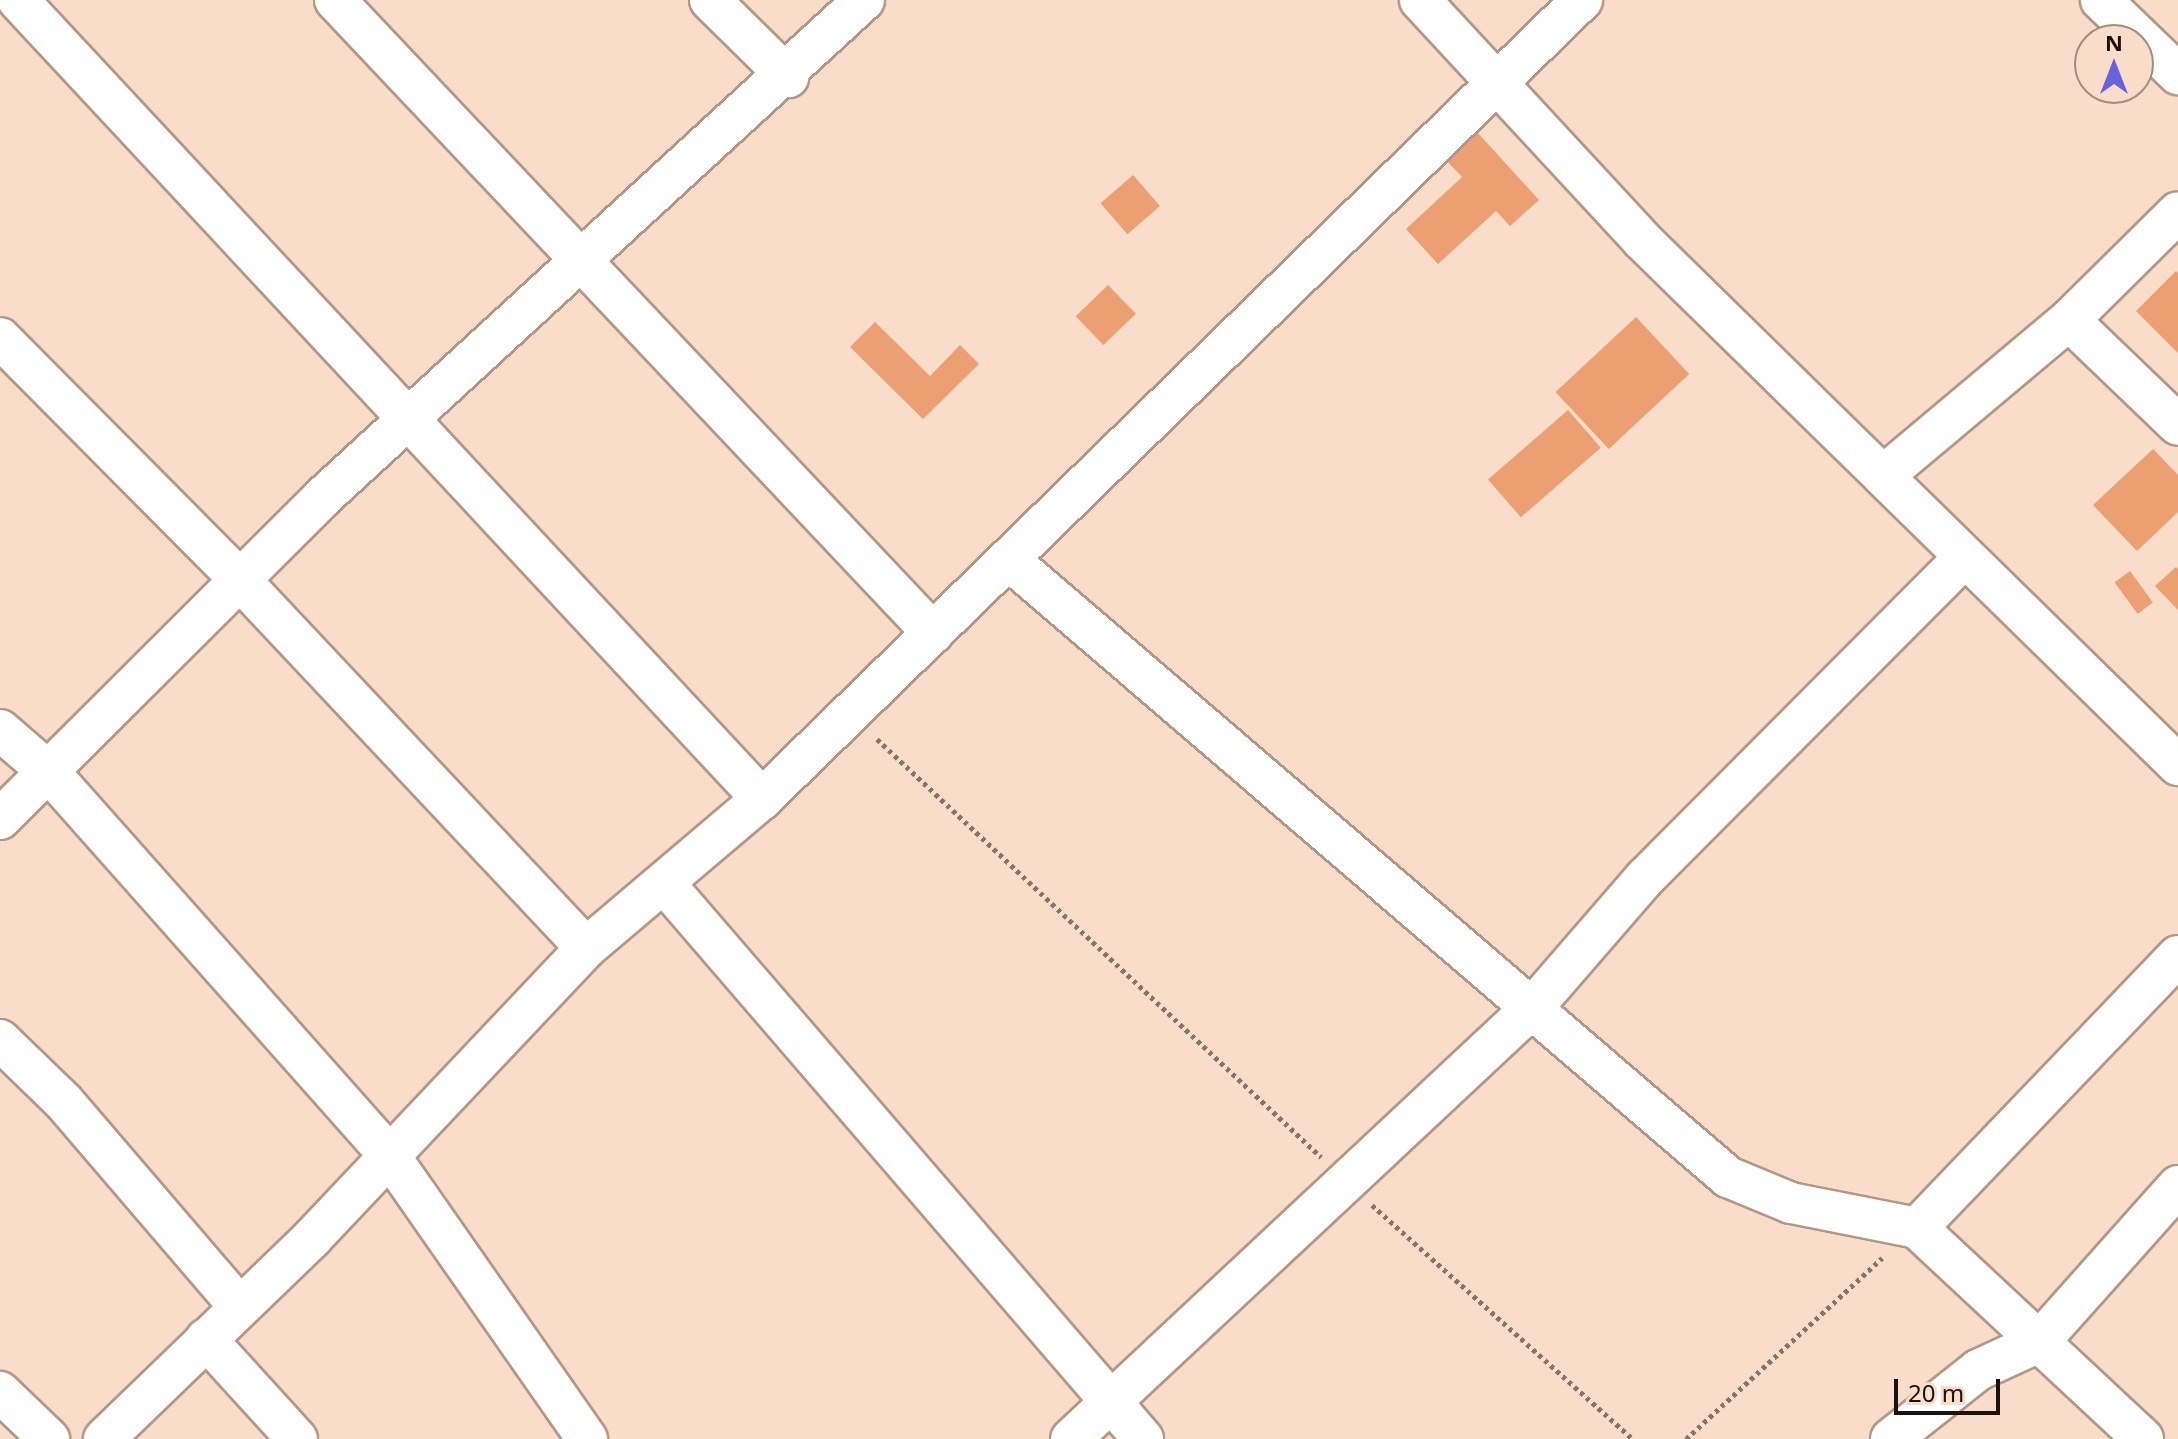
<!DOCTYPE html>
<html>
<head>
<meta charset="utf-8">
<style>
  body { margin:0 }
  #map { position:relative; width:2178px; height:1439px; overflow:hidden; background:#fadcca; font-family:"Noto Sans",sans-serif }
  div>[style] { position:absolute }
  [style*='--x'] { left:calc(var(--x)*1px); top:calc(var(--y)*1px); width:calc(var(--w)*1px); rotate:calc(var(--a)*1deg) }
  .building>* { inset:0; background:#ec9f72; transform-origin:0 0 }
  .path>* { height:5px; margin-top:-2.5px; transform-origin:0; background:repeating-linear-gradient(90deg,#877367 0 4px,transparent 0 8px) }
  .roads { filter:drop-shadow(2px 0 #b39686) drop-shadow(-2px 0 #b39686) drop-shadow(0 2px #b39686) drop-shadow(0 -2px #b39686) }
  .street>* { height:40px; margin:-20px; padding:0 20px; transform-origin:20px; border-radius:20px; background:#fff }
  span { translate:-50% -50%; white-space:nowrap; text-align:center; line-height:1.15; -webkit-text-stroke:8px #fadcca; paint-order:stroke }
  .north { position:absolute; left:2074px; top:24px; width:80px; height:80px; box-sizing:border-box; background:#fadcca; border:2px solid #a18b7e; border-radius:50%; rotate:0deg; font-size:22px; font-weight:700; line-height:32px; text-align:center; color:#1c120c }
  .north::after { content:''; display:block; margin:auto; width:28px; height:36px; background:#6962dc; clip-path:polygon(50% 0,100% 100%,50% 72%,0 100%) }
  .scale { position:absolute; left:1894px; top:1379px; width:106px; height:36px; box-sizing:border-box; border:4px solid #1c120c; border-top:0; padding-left:10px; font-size:24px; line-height:28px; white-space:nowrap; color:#1c120c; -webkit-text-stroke:6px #fadcca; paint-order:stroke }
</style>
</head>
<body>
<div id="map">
  <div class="building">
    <div style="clip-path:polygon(1477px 132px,1539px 200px,1510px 226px,1496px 211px,1438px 264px,1406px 229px,1462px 177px,1446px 160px)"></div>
    <div style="left:1133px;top:175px;width:41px;height:43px;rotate:49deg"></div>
    <div style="clip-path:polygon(2176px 271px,2178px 273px,2178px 353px,2136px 311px)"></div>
    <div style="left:1108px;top:285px;width:40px;height:45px;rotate:46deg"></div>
    <div style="left:1636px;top:317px;width:78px;height:110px;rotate:47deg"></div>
    <div style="clip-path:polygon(875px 322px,930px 376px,960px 345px,979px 364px,923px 419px,850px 347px)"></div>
    <div style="left:1568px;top:410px;width:50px;height:106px;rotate:49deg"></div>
    <div style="clip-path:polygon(2153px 449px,2178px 475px,2178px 512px,2137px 551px,2093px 505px)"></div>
    <div style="clip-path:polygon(2176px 567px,2178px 569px,2178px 610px,2155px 586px)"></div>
    <div style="left:2130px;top:571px;width:39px;height:19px;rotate:54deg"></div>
  </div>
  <div class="path">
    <div style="--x:877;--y:739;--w:610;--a:43.27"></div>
    <div style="--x:1372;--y:1205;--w:351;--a:41.9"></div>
    <div style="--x:1686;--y:1439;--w:267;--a:-42.7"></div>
  </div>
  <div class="roads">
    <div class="street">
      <div style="--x:18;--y:0;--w:1092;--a:47.04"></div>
      <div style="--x:335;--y:0;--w:871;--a:46.63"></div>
      <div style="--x:710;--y:0;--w:110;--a:44.6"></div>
      <div style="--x:1420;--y:0;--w:326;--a:47.2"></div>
      <div style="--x:1641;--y:239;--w:752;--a:44.41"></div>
      <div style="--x:2101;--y:0;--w:107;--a:43.9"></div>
      <div style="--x:2069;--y:320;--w:153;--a:-44.7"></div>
      <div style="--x:0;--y:338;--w:341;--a:45.2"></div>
      <div style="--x:240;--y:580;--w:505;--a:46.76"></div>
      <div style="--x:1883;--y:476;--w:243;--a:-40"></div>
      <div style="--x:2069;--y:320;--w:151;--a:43.9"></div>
      <div style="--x:1008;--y:559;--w:949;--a:40.64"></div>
      <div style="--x:1728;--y:1177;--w:68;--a:22.4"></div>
      <div style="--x:1791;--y:1203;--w:128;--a:11.2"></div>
      <div style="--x:1917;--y:1228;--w:309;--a:43"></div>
      <div style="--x:0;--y:730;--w:66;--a:40.7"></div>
      <div style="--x:50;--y:773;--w:511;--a:48.41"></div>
      <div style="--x:389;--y:1155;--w:346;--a:55.1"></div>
      <div style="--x:0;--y:819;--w:457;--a:-44.9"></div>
      <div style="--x:324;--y:496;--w:733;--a:-42.57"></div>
      <div style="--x:664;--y:883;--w:734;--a:49.25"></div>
      <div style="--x:0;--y:1040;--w:89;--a:44.1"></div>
      <div style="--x:64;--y:1102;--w:270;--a:49.4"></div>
      <div style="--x:1917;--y:1228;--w:377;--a:-46.2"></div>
      <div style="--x:206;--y:1339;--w:135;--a:47.7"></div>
      <div style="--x:0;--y:1392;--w:68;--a:43.8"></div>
      <div style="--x:104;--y:1439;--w:289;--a:-44"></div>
      <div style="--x:312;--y:1238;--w:399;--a:-46.6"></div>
      <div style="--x:586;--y:948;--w:231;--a:-40.3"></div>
      <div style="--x:762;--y:799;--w:1145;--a:-44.26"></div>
      <div style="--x:1071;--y:1439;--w:634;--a:-43.08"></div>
      <div style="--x:1534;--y:1006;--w:169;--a:-49.1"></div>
      <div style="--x:1645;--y:878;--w:453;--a:-45.1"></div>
      <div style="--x:1891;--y:1439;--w:111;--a:-38.4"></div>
      <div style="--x:1978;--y:1370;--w:67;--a:-24.7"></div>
      <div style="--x:2039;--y:1342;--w:209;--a:-48.3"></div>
    </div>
  </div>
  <div class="north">N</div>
  <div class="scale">20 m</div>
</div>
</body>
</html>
